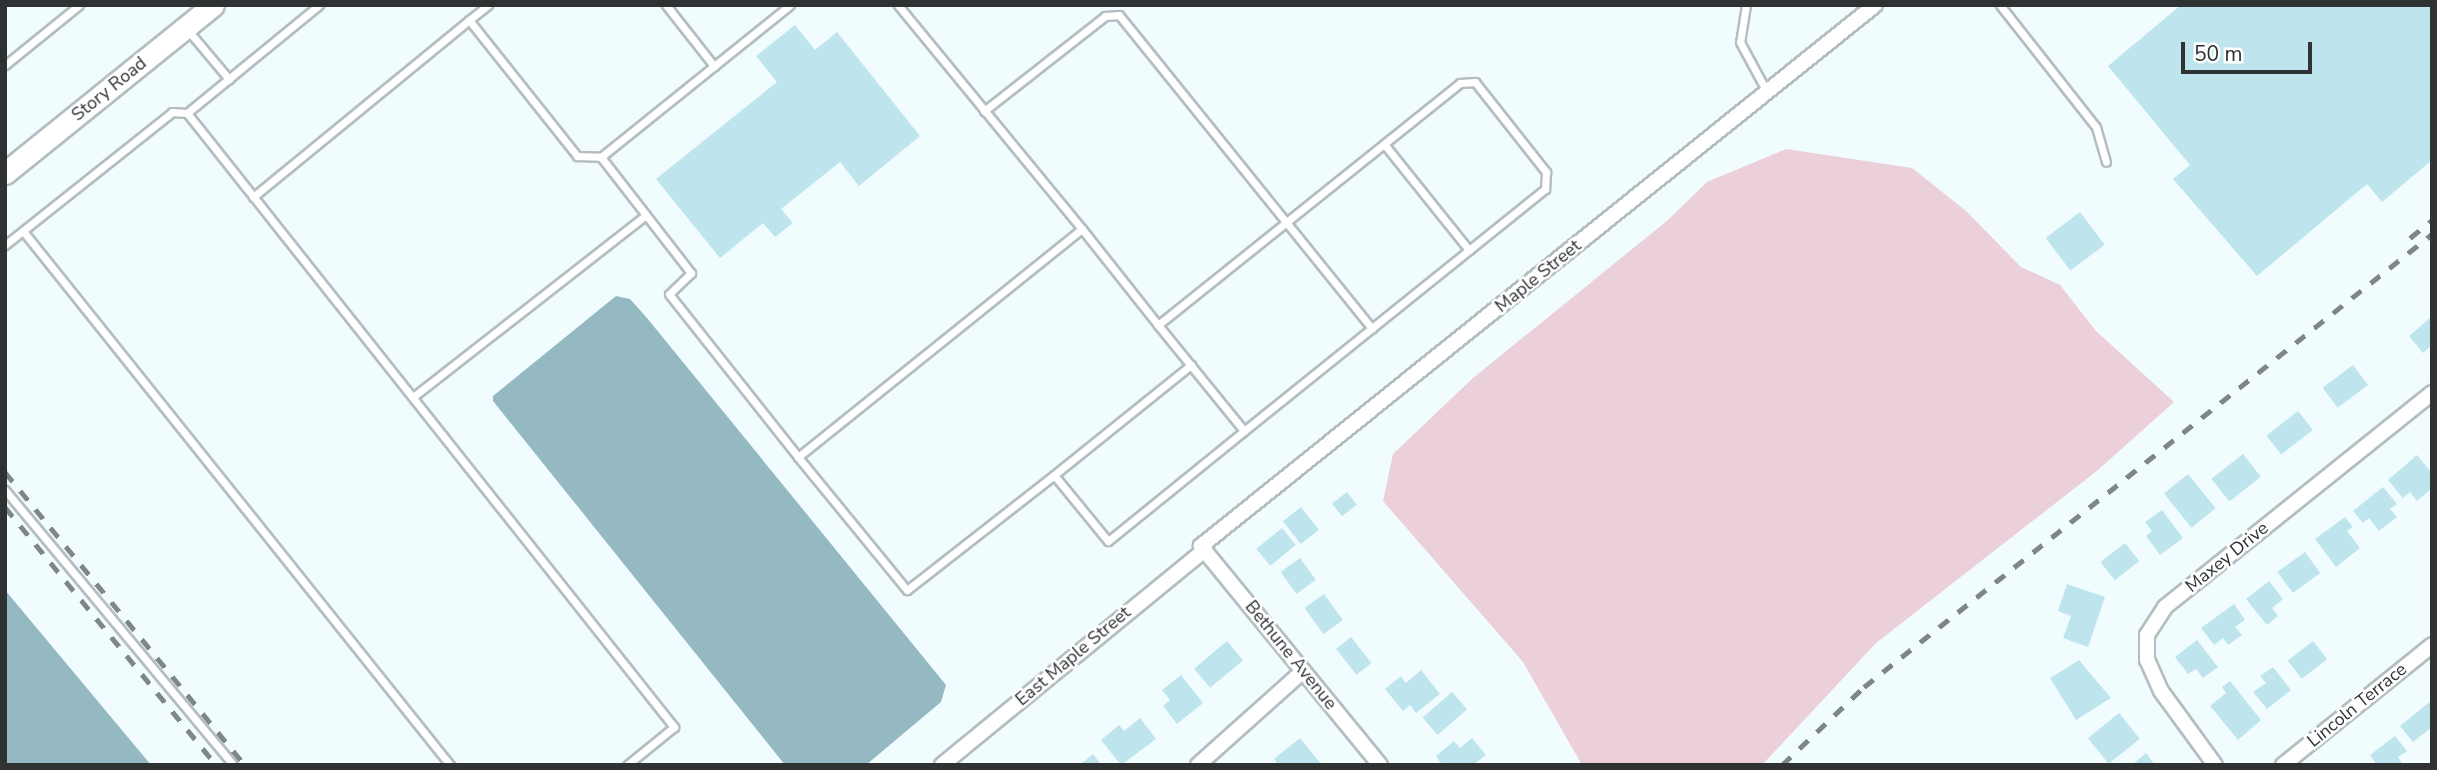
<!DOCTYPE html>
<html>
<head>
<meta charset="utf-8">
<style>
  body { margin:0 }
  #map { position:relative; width:2437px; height:770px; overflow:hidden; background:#f1fcff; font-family:"Nunito Sans",sans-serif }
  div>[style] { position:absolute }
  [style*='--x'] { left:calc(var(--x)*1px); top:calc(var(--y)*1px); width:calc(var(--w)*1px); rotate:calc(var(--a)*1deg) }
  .green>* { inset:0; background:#ebcfd9 }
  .water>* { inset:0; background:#95b9c2 }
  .building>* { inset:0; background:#bee4ed; transform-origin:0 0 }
  .roads { filter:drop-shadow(2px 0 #b4bec1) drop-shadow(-2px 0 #b4bec1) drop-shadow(0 2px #b4bec1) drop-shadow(0 -2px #b4bec1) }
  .lane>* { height:7px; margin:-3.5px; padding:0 3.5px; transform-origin:3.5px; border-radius:3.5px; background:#fff }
  .street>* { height:14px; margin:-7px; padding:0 7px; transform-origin:7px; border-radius:7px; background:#fff }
  .secondary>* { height:21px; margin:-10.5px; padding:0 10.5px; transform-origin:10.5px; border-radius:10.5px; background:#fff }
  .rail>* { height:5px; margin-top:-2.5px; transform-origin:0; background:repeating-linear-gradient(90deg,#7f8687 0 12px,transparent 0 24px) }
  span { translate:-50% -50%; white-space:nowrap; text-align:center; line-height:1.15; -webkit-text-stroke:5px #fff; paint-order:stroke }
  .street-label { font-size:18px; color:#2e3233 }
  .frame { position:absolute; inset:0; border:7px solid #2e3233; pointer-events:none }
  .scale { position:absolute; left:2181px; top:42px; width:131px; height:32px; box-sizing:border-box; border:4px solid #2e3233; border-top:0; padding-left:9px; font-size:21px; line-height:24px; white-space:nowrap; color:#2e3233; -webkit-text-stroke:5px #fff; paint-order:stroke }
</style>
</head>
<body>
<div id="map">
  <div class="green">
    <div style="clip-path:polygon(1786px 149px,1912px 168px,1966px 211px,2021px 267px,2060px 285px,2096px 331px,2174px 402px,2098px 470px,1876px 643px,1762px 765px,1582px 765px,1523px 662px,1383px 501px,1393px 454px,1473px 378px,1668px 220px,1707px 182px)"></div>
  </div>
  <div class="water">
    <div style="clip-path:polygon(616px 296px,630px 299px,647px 318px,946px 685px,941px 702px,866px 765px,785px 765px,493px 401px,493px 396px)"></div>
    <div style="clip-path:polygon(5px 590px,151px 765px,5px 765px)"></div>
  </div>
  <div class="building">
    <div style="clip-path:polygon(2181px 5px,2432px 5px,2432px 160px,2382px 202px,2367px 184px,2257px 276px,2173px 179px,2190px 165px,2108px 66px)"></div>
    <div style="clip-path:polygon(795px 25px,815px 50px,837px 32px,920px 136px,859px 186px,840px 162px,781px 209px,793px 223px,775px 237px,763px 223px,720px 258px,656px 179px,777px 82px,756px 56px)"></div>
    <div style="left:2080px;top:212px;width:41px;height:43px;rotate:53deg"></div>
    <div style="clip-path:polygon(2430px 318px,2432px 345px,2423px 353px,2409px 336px)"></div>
    <div style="left:2353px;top:365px;width:25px;height:38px;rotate:53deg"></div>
    <div style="left:2298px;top:411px;width:24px;height:40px;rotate:52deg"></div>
    <div style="left:2243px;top:454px;width:29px;height:40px;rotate:52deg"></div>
    <div style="clip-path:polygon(2417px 455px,2432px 473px,2432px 488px,2417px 501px,2410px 492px,2403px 498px,2388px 480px)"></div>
    <div style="left:2188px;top:474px;width:44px;height:31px;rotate:51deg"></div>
    <div style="clip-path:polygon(2383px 487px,2397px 504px,2390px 509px,2397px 517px,2379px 531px,2369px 518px,2363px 523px,2353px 511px)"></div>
    <div style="left:1347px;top:492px;width:16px;height:19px;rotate:52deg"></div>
    <div style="left:1301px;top:507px;width:29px;height:23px;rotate:52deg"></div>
    <div style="clip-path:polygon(2162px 510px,2183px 538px,2160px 555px,2146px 536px,2152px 531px,2145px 522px)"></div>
    <div style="clip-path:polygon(2345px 517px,2353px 527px,2347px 531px,2360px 548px,2336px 567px,2315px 539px)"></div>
    <div style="left:1282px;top:528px;width:22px;height:33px;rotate:51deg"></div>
    <div style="left:2125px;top:543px;width:23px;height:31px;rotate:52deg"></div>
    <div style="left:2305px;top:552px;width:26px;height:34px;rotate:54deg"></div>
    <div style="left:1300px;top:558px;width:27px;height:24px;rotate:54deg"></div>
    <div style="clip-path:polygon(2269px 581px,2283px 599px,2272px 608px,2278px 616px,2267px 625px,2246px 599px)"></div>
    <div style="clip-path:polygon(2067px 584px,2105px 597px,2088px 647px,2063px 638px,2071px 616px,2058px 611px)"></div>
    <div style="left:1324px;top:594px;width:32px;height:24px;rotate:54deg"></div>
    <div style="clip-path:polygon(2234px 604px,2245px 620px,2235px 627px,2242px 635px,2228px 645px,2223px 638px,2214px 645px,2201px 628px)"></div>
    <div style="left:1351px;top:637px;width:33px;height:19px;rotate:52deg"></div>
    <div style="clip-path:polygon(2197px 640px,2218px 667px,2203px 678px,2196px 669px,2188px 674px,2175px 657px)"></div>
    <div style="left:1227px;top:641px;width:25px;height:43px;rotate:50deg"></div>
    <div style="left:2313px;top:641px;width:23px;height:32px;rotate:52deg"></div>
    <div style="clip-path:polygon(2079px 660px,2111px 698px,2076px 720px,2050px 678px)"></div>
    <div style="clip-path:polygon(2273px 667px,2291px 690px,2267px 709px,2253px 692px,2266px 683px,2260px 676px)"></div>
    <div style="clip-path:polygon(1421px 670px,1440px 694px,1416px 713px,1410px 705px,1403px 711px,1385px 689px,1401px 676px,1406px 683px)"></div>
    <div style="clip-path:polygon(1181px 675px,1203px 703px,1177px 724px,1163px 706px,1170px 700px,1162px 690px)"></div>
    <div style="clip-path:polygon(2230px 681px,2261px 720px,2238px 740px,2210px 706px,2226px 693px,2222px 687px)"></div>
    <div style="left:1452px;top:692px;width:23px;height:39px;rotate:49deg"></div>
    <div style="clip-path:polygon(2432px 700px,2432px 727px,2413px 742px,2400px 726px)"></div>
    <div style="left:2119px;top:713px;width:33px;height:40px;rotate:51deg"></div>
    <div style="clip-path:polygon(1140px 718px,1156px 739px,1121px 765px,1101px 740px,1119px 725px,1124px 731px)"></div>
    <div style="clip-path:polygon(2395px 736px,2407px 751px,2398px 757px,2403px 765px,2377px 765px,2370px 755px)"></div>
    <div style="clip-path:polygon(1300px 738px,1322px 765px,1279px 765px,1274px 759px)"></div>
    <div style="clip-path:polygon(1472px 738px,1486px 755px,1473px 765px,1442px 765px,1436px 756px,1454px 741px,1460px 748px)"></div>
    <div style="clip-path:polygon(2146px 753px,2155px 765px,2132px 765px)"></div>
    <div style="clip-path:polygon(1093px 754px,1101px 765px,1080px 765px)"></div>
  </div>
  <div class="roads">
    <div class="lane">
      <div style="--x:666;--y:5;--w:78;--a:51.8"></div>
      <div style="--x:790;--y:5;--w:243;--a:141.2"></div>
      <div style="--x:601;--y:157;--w:147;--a:52.2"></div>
      <div style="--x:691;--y:273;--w:30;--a:136"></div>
      <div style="--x:669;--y:294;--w:208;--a:51.6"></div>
      <div style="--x:798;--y:457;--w:364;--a:-38.8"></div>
      <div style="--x:1082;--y:229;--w:290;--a:-129.4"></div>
      <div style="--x:1746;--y:5;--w:37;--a:99"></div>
      <div style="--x:1740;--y:42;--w:59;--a:61.7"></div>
      <div style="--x:2000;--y:5;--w:155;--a:51.8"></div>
      <div style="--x:2096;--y:127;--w:36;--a:74"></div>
      <div style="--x:469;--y:20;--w:24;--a:-38"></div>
      <div style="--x:186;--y:28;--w:67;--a:49.9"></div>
      <div style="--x:5;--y:65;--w:95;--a:-39"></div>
      <div style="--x:984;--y:111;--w:154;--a:-38.1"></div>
      <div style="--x:1105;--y:16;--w:14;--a:-4"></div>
      <div style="--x:1119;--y:15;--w:403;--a:51.1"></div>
      <div style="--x:187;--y:113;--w:784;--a:51.58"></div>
      <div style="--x:674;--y:727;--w:60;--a:141"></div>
      <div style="--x:1384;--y:144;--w:136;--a:51.3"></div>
      <div style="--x:253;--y:197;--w:279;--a:-39.3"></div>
      <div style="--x:469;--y:20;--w:174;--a:51.5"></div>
      <div style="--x:577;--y:156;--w:24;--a:2"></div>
      <div style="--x:1082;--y:229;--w:122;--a:51.6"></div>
      <div style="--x:1158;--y:325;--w:136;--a:50.9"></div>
      <div style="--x:1244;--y:431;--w:175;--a:141"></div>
      <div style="--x:1108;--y:541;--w:85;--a:-129.3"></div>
      <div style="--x:1054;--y:475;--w:176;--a:-38.8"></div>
      <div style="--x:23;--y:231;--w:684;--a:51.35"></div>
      <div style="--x:5;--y:245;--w:213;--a:-38.5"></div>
      <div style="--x:172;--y:112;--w:15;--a:4"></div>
      <div style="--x:187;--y:113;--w:171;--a:-39.3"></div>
      <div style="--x:1158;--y:325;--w:387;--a:-38.7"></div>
      <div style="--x:1460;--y:83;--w:15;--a:-4"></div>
      <div style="--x:1475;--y:82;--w:115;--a:51.7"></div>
      <div style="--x:1546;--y:172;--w:17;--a:93"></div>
      <div style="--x:1545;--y:189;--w:386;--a:141.2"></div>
      <div style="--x:413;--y:397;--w:294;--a:-38"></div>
      <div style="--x:798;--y:457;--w:172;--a:50.7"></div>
      <div style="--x:907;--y:590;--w:187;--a:-38"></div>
      <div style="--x:5;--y:490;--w:357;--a:50.3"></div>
    </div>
    <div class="street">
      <div style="--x:942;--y:765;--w:340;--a:-39.3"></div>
      <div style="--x:1198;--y:765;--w:141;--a:-41.8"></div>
      <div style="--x:1380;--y:765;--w:283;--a:-129.3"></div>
      <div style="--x:1201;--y:546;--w:864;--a:-38.75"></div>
      <div style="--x:2215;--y:765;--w:92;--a:-126.1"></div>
      <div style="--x:2161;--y:691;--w:34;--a:-114"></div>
      <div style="--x:2147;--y:660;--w:25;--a:-90"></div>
      <div style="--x:2147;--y:635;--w:33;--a:-57"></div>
      <div style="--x:2165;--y:607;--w:342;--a:-38.7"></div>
      <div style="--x:2283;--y:765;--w:191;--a:-38.8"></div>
    </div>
    <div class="secondary">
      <div style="--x:5;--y:173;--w:267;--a:-38.9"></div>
    </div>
  </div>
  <div class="rail">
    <div style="--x:2410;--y:238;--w:28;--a:-39"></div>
    <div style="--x:5;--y:472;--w:379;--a:50.7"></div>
    <div style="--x:5;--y:507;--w:333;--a:50.7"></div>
    <div style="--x:1782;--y:765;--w:113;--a:-43.6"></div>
    <div style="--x:1864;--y:687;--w:727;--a:-38.57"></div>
  </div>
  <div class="street-label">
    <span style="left:109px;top:89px;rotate:-39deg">Story Road</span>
    <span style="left:1538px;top:276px;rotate:-39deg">Maple Street</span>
    <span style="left:2227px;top:557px;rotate:-39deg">Maxey Drive</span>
    <span style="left:1291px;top:655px;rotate:51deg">Bethune Avenue</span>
    <span style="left:1073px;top:656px;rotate:-40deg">East Maple Street</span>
    <span style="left:2357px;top:705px;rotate:-39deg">Lincoln Terrace</span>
  </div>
  <div class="frame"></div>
  <div class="scale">50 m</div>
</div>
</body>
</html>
